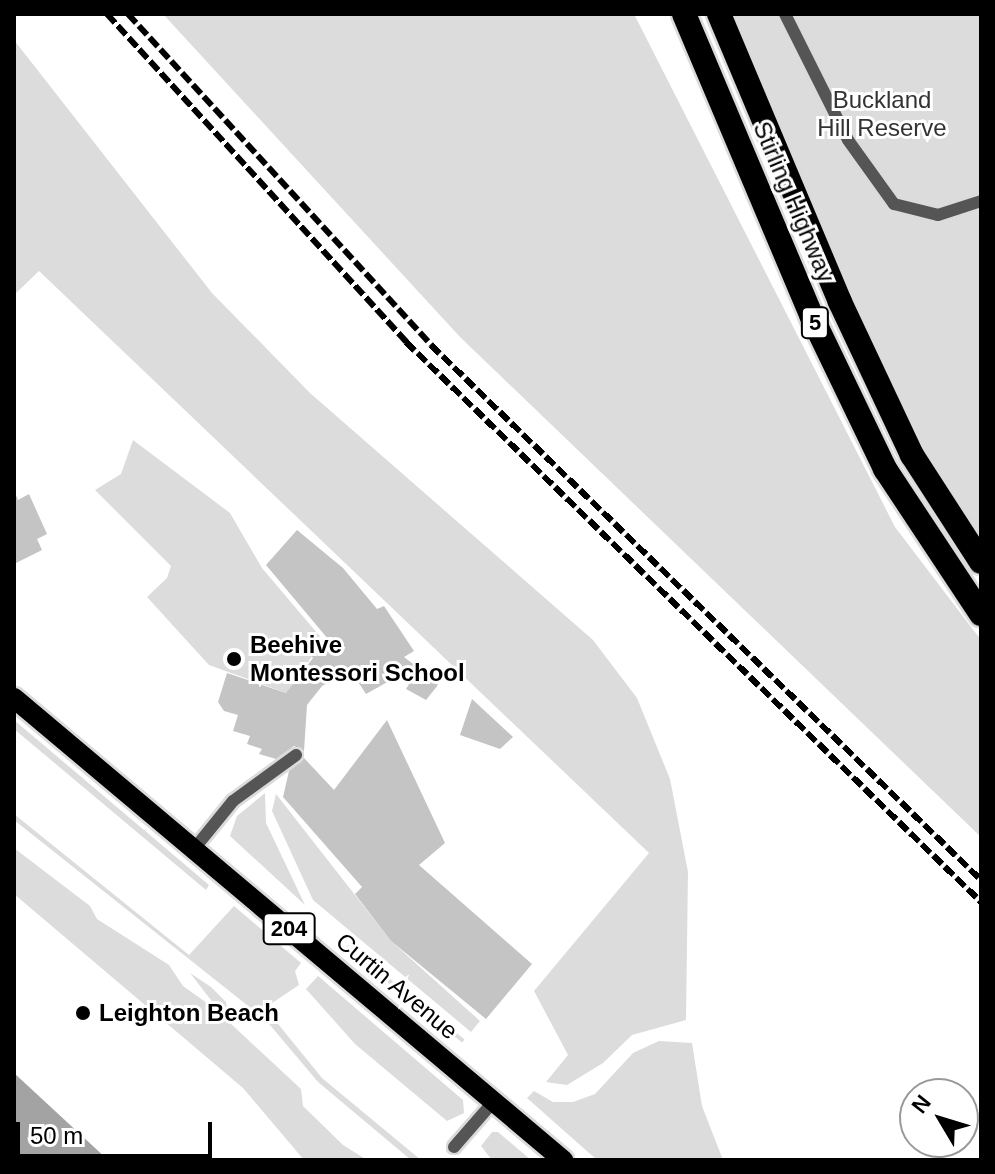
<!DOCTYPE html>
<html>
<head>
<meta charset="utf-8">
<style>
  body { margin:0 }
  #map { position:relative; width:995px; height:1174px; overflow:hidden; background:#fff; font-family:Arial,sans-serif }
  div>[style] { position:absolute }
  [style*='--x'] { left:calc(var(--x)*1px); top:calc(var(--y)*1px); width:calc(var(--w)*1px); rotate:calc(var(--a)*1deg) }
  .green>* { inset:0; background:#dcdcdc; transform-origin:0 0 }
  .water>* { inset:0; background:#a3a3a3 }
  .building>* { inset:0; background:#c4c4c4 }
  .roads { filter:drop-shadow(2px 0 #dbdbdb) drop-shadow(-2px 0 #dbdbdb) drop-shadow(0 2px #dbdbdb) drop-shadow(0 -2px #dbdbdb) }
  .lane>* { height:12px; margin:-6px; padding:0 6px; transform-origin:6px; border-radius:6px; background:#555 }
  .primary>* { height:20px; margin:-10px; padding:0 10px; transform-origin:10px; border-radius:10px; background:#000 }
  .highway>* { height:24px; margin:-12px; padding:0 12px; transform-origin:12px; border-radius:12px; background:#000 }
  .rail>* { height:6px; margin-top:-3px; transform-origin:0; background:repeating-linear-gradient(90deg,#000 0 12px,transparent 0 16px) }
  .dots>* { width:22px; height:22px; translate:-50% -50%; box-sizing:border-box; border:4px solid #fff; border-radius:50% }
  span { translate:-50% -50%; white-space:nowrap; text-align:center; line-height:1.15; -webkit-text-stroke:6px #fff; paint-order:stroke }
  .shield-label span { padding:2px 6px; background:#fff; border:2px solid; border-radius:6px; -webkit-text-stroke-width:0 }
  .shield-label { font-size:22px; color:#000; font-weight:700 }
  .park-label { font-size:24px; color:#333 }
  .street-label { font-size:24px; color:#000 }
  .poi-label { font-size:24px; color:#000; font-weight:700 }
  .left { translate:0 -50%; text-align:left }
  .frame { position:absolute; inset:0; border:16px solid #000; pointer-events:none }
  .north { position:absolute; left:899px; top:1078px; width:80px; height:80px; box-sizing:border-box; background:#fff; border:2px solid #999; border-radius:50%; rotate:308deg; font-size:22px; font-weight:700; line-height:32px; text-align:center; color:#000 }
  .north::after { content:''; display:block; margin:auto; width:28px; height:36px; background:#000; clip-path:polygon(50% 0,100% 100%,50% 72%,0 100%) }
  .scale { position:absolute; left:16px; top:1122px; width:196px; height:36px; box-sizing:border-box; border:4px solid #000; border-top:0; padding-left:10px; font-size:24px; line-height:28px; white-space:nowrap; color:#000; -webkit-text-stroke:6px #fff; paint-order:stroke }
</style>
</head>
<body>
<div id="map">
  <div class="green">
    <div style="clip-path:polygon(163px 14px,634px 14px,895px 527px,981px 640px,981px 837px,460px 337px)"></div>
    <div style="clip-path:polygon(731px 14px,981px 14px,981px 540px,922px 446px,883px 368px)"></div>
    <div style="clip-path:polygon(14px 40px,212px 293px,310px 393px,593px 640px,637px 698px,670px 779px,688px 872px,686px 1020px,632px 1035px,603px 1063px,567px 1085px,546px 1082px,568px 1055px,534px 991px,649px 853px,39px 271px,14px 295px)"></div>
    <div style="clip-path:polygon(133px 440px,230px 513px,262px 568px,323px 640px,298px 677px,307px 685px,300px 698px,209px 665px,147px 597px,167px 578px,171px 566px,95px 490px,121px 474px)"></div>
    <div style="clip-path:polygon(14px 720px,209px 885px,206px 890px,14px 729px)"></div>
    <div style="clip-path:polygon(265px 793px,266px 823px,305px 905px,230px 836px,237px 816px)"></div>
    <div style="clip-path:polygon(276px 794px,391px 941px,480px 1021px,471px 1032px,313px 900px,272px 811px)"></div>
    <div style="clip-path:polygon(14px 814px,189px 955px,234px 906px,301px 963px,295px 971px,299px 985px,257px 1013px,14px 820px)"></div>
    <div style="clip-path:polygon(14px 848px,90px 906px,97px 919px,169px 965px,183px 986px,221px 1013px,190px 973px,211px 987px,226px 1002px,229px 1022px,301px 1089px,303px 1106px,343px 1145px,367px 1160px,304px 1160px,243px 1088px,14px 894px)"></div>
    <div style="left:348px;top:945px;width:150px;height:4px;rotate:39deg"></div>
    <div style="clip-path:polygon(318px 976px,463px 1100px,464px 1113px,447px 1121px,355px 1044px,306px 989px)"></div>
    <div style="clip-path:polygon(270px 1014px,322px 1078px,421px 1160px,411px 1160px,318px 1082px,264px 1018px)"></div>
    <div style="clip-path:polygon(659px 1041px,692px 1043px,702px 1106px,723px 1160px,597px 1160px,527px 1098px,534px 1091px,553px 1102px,573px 1102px,595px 1094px,633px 1053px)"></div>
    <div style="clip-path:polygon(492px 1132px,498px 1132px,531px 1160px,492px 1160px,481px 1146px)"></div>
  </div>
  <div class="water">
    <div style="clip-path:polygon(14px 1073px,108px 1160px,14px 1160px)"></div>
  </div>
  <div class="building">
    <div style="clip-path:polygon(14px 490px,18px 500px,29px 494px,47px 534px,37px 539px,42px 550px,14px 564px)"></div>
    <div style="clip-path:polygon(297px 530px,343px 568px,377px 609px,384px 606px,414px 651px,404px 657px,416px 666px,366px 694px,351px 671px,322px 686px,307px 705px,304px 751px,294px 746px,276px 759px,259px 754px,262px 749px,247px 744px,250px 736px,233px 731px,238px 715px,224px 711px,218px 702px,227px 673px,286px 693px,313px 658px,310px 653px,328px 639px,266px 565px)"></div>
    <div style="clip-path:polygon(418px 669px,438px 685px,426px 700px,406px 689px)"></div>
    <div style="clip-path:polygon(472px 699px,513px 737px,500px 749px,460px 735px)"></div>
    <div style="clip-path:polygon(387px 720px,445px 843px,419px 865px,532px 964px,486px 1019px,391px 941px,355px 894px,362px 887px,283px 797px,289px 771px,304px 758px,334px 790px)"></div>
  </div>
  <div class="roads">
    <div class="lane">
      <div style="--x:785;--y:14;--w:141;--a:63.4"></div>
      <div style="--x:848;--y:140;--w:79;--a:54.3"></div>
      <div style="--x:894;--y:204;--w:45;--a:14"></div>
      <div style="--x:938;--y:215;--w:45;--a:-18"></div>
      <div style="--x:194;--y:849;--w:62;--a:-50.9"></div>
      <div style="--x:233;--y:801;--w:78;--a:-36.1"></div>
      <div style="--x:454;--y:1147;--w:61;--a:-49"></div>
    </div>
    <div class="primary">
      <div style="--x:14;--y:698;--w:718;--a:40.08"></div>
    </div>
    <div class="highway">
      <div style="--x:684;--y:14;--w:329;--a:67.1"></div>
      <div style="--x:812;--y:317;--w:169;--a:64.3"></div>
      <div style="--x:885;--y:469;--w:174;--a:56.5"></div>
      <div style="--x:719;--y:14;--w:312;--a:67.2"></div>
      <div style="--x:840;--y:302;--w:169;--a:64.8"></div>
      <div style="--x:912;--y:455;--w:127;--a:57.2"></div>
    </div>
  </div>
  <div class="rail">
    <div style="--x:107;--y:14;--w:444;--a:47.6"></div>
    <div style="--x:406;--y:342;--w:803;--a:44.24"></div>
    <div style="--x:128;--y:14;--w:449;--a:47.5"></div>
    <div style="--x:431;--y:345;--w:767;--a:44.21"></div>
  </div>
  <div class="dots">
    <div style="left:234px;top:659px;background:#000"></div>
    <div style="left:83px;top:1013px;background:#000"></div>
  </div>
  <div class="shield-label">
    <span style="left:815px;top:323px">5</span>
    <span style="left:289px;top:929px">204</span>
  </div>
  <div class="park-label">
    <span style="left:882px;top:114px">Buckland<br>Hill Reserve</span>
  </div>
  <div class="street-label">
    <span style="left:794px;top:202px;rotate:67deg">Stirling Highway</span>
    <span style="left:397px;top:986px;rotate:40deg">Curtin Avenue</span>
  </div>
  <div class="poi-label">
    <span class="left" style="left:250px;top:659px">Beehive<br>Montessori School</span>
    <span class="left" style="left:99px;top:1013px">Leighton Beach</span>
  </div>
  <div class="frame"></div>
  <div class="north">N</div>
  <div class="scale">50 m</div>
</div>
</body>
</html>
